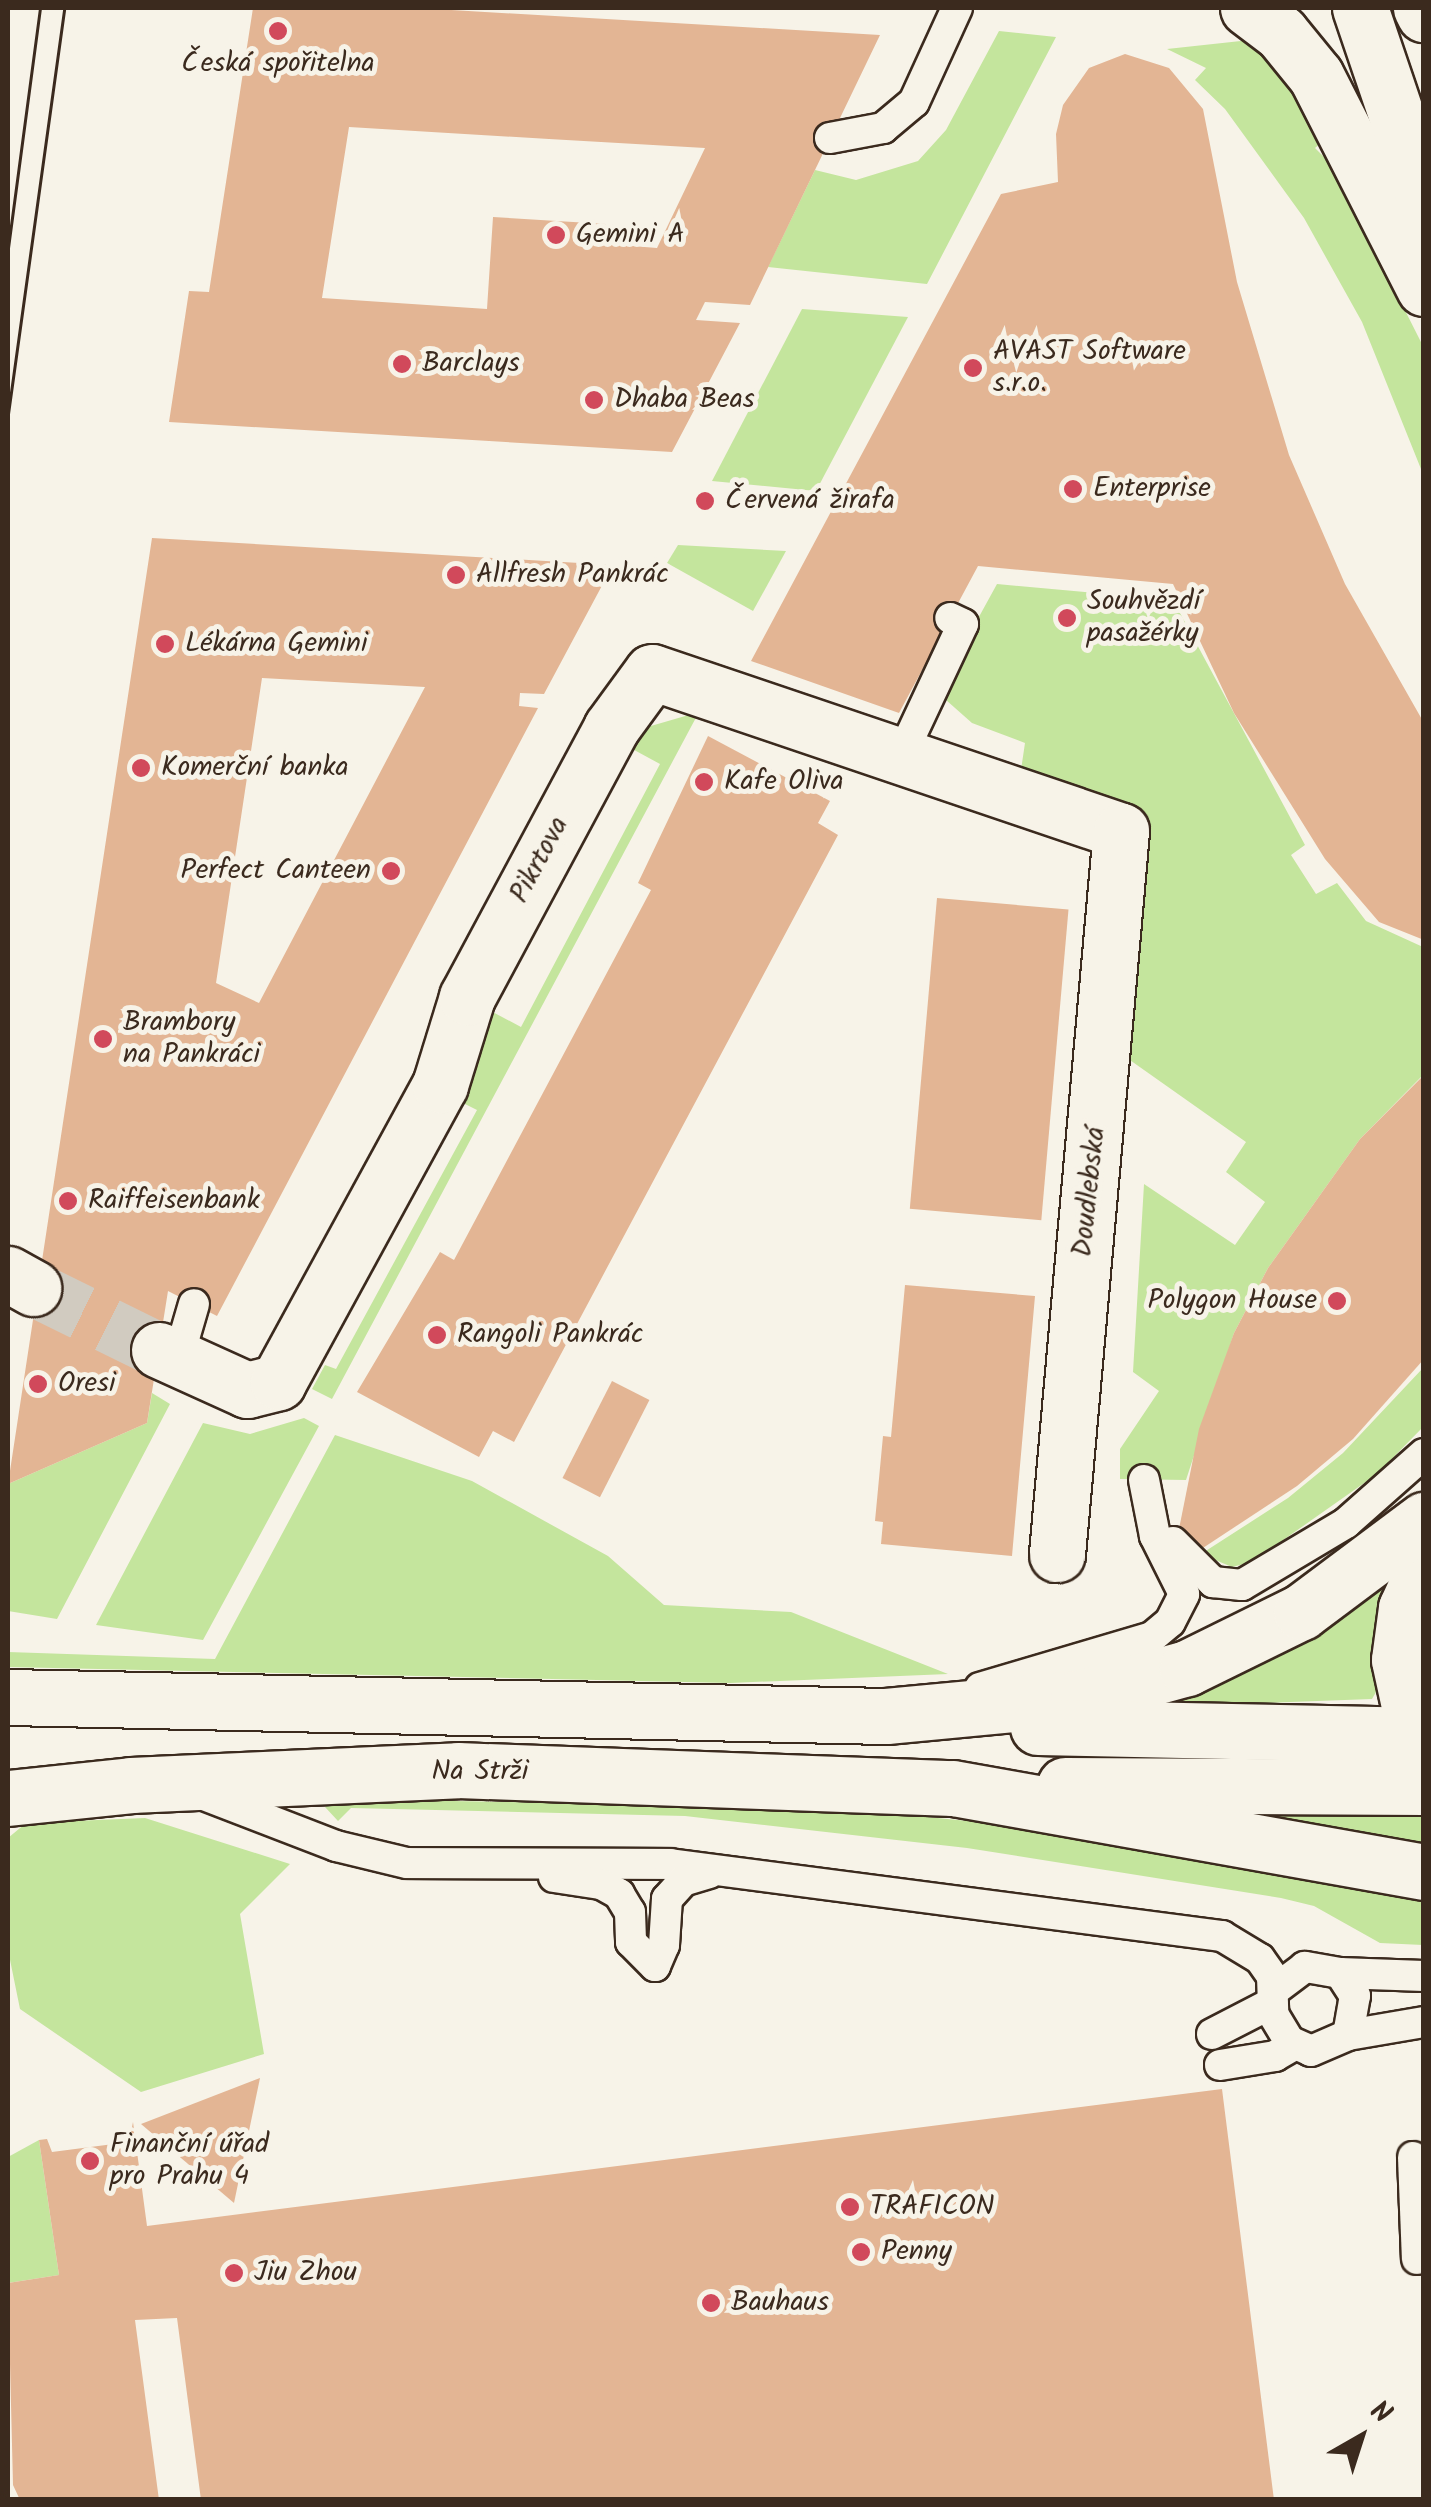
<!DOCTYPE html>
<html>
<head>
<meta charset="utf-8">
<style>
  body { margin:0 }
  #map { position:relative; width:1431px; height:2507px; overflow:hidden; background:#f7f3e8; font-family:Kalam,sans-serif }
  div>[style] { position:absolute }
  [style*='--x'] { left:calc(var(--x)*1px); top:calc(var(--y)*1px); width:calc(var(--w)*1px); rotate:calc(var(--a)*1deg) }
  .green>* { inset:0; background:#c4e59d }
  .building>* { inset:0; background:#e3b594; transform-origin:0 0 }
  .minor-tunnel>* { height:55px; margin-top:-27.5px; transform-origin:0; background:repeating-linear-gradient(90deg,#d1cbc0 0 55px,transparent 0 83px) }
  .roads { filter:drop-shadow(2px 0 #3b2a1e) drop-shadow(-2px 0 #3b2a1e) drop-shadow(0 2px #3b2a1e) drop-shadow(0 -2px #3b2a1e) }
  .service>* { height:30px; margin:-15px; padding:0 15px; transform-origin:15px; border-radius:15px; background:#f7f3e8 }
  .minor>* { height:55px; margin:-27.5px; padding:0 27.5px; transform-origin:27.5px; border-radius:27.5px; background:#f7f3e8 }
  .tertiary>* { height:55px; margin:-27.5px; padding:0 27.5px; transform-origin:27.5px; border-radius:27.5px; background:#f7f3e8 }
  .secondary>* { height:55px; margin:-27.5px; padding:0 27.5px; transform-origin:27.5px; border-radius:27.5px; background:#f7f3e8 }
  .tram>* { height:2.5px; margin:-1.25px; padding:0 1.25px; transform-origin:1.25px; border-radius:1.25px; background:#3b2a1e }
  .dots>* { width:28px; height:28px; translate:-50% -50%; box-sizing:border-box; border:5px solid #f7f3e8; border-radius:50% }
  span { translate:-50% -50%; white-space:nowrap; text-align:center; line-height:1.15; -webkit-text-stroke:10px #f7f3e8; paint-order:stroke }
  .poi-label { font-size:28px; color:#3b2a1e }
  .left { translate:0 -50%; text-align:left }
  .right { translate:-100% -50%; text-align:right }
  .street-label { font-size:28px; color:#3b2a1e }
  .frame { position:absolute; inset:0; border:10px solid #3b2a1e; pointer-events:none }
  .north { position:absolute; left:1311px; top:2387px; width:100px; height:100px; -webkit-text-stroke:8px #f7f3e8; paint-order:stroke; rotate:39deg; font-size:28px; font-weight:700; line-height:40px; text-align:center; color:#3b2a1e }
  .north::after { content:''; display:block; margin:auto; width:35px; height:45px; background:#3b2a1e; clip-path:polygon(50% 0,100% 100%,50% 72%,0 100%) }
</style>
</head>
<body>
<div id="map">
  <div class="green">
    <div style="clip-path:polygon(999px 31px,1056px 37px,927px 284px,768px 267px,815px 170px,856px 180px,918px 161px,946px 130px)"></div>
    <div style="clip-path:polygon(1250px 40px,1302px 101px,1322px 142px,1315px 148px,1331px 164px,1423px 346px,1423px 474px,1362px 322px,1304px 218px,1225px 109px,1195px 80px,1206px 68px,1167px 49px)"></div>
    <div style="clip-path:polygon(802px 309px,908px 317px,816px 491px,712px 481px)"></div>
    <div style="clip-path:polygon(678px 545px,786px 551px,753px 611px,667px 563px)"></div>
    <div style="clip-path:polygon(997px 584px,1173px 600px,1305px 845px,1291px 855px,1316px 894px,1337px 883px,1366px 921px,1423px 947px,1423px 1075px,1360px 1139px,1268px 1268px,1234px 1333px,1186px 1480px,1120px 1479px,1120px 1449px,1159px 1391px,1133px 1372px,1144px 1184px,1235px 1245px,1265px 1202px,1226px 1172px,1246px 1142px,1127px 1058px,1145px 820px,1021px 770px,1025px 743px,972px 723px,946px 700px,947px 675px)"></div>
    <div style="clip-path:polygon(699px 712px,332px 1399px,312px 1389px,325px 1365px,336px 1369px,477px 1110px,461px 1102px,487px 1009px,521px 1027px,660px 764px,625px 745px,644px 728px)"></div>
    <div style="clip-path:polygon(1423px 1368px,1423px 1427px,1377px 1474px,1252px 1562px,1232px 1567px,1201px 1554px,1288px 1498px,1343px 1453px)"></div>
    <div style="clip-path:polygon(152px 1393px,170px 1404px,57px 1619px,8px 1611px,8px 1484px,147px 1423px)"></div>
    <div style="clip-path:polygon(304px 1418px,319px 1426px,203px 1640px,96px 1625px,203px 1423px,250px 1434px)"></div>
    <div style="clip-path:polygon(335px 1435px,472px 1481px,608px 1556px,664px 1605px,791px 1612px,948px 1674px,730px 1683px,8px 1667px,8px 1652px,215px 1659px)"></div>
    <div style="clip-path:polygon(1386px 1581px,1392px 1585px,1380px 1685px,1372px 1699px,1184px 1706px,1181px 1696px)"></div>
    <div style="clip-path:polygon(339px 1799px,837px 1808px,1067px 1831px,1423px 1897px,1423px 1945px,1380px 1943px,1314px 1906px,1281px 1898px,967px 1848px,685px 1816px,351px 1808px,338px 1821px,325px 1807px)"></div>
    <div style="clip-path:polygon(1194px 1801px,1423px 1809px,1423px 1850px)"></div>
    <div style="clip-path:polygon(145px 1818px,290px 1864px,240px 1914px,264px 2054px,141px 2092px,20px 2009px,8px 1950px,8px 1838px,26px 1823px)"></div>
    <div style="clip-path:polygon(39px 2140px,59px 2275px,8px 2283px,8px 2157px)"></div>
  </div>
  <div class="building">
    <div style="clip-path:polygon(evenodd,253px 8px,418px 8px,880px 35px,750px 305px,705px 302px,696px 320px,740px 323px,672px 452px,169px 422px,189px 291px,209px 292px,253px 8px,349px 127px,549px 139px,705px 148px,657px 248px,620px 245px,622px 225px,493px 217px,487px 309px,322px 298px,349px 127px)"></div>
    <div style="clip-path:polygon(1125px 54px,1169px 68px,1203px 109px,1237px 282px,1289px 455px,1345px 584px,1424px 723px,1424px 940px,1379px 922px,1325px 859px,1234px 713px,1173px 584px,978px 566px,899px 713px,751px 661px,1001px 194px,1058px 182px,1056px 134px,1063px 105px,1089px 68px)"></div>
    <div style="clip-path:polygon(evenodd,152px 538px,613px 565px,544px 694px,520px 693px,519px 706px,538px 708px,217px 1316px,168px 1291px,147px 1423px,8px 1484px,152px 538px,262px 678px,425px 687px,259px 1003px,216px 983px,262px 678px)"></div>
    <div style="clip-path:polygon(708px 736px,830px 801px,818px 823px,838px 835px,514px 1442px,493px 1431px,479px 1457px,357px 1392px,440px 1252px,454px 1260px,651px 890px,638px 883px)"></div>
    <div style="left:937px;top:898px;width:132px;height:312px;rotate:5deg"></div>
    <div style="clip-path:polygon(1424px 1075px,1424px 1359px,1353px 1439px,1297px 1486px,1171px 1569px,1199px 1429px,1234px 1333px,1268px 1268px,1360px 1139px)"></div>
    <div style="clip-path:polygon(905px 1285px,1035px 1296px,1012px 1556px,881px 1544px,883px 1522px,875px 1521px,883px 1436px,891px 1437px)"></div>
    <div style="left:612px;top:1381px;width:42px;height:109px;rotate:27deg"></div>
    <div style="clip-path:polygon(260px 2078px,234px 2203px,141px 2124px)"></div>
    <div style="clip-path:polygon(1222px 2089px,1274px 2500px,201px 2500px,177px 2318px,135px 2320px,159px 2500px,20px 2500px,13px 2485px,8px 2283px,59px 2275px,39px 2140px,47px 2139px,52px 2152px,129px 2142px,133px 2122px,147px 2226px)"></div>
  </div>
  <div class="minor-tunnel">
    <div style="--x:33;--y:1288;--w:140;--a:26.2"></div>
  </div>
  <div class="roads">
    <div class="service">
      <div style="--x:830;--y:138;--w:54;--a:-10.7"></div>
      <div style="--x:883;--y:128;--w:40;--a:-40"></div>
      <div style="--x:914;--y:102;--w:103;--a:-65.4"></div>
      <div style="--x:903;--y:752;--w:141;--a:-64.9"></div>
      <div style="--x:963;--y:624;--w:14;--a:-155"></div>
      <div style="--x:178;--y:1359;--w:57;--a:-73.8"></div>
      <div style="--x:1173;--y:1542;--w:57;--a:45"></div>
      <div style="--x:1213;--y:1582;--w:29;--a:6"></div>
      <div style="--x:1242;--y:1585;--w:121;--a:-30.8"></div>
      <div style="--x:1346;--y:1523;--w:104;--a:-41.5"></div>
      <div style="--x:980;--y:1688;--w:179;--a:-16.5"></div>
      <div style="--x:1152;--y:1637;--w:23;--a:-40"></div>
      <div style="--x:1170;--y:1622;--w:31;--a:-63"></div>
      <div style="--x:1184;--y:1594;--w:65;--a:-116.6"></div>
      <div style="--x:1155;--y:1536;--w:57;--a:-101.1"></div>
      <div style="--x:204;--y:1795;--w:142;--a:21.1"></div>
      <div style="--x:336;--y:1846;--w:73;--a:13.5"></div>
      <div style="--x:407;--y:1863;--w:263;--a:0.2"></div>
      <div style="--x:670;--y:1864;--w:557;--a:7.43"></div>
      <div style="--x:1222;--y:1936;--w:44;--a:31.2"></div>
      <div style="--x:1260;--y:1959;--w:21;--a:55"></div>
      <div style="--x:1272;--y:1976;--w:38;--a:88"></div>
      <div style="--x:1273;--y:2014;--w:31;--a:59"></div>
      <div style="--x:1289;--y:2041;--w:24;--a:24"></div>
      <div style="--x:1311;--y:2051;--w:40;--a:-23.4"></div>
      <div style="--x:1348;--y:2035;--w:40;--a:-80"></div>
      <div style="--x:1355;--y:1996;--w:27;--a:-123"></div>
      <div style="--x:1340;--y:1973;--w:36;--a:-170"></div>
      <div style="--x:1305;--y:1967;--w:35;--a:143"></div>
      <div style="--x:554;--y:1877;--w:48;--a:8.5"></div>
      <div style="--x:601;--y:1884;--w:21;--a:29"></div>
      <div style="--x:619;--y:1894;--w:21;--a:59"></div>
      <div style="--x:630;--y:1912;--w:30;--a:88"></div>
      <div style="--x:631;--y:1942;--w:34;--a:45"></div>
      <div style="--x:655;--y:1966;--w:23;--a:-67"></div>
      <div style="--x:664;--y:1945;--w:46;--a:-86.3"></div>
      <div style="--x:667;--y:1899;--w:24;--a:-48"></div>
      <div style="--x:683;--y:1881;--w:27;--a:-17"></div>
      <div style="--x:1340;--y:1973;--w:84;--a:2"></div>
      <div style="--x:1212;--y:2034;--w:68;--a:-27.3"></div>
      <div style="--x:1348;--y:2035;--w:77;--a:-9.7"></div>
      <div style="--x:1220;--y:2065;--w:56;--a:-9.3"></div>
      <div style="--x:1275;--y:2056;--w:22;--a:-30"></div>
      <div style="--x:1413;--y:2157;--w:102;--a:87.8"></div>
    </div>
    <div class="minor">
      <div style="--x:8;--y:1274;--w:29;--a:29"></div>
      <div style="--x:159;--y:1350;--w:97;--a:24.4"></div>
      <div style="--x:247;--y:1390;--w:32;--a:-14"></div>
      <div style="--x:278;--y:1382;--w:338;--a:-61.4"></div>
      <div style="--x:440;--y:1085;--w:92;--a:-72.9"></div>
      <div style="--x:467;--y:997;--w:305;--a:-61.8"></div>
      <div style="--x:611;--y:728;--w:69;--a:-53.8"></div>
      <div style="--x:652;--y:672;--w:495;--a:18.7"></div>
      <div style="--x:1121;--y:831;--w:726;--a:95.06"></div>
    </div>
    <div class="tertiary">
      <div style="--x:8;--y:1697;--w:878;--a:1.24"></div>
      <div style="--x:8;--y:1798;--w:124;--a:-6"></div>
      <div style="--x:131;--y:1785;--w:327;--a:-2.6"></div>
      <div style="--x:458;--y:1770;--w:495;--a:2.1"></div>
    </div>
    <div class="secondary">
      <div style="--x:1248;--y:8;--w:41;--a:37.1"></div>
      <div style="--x:1281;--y:33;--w:55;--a:50.9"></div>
      <div style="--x:1316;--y:76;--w:238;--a:63"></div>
      <div style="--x:1360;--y:8;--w:200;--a:71.3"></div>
      <div style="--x:1421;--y:8;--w:7;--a:63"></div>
      <div style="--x:1424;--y:1569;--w:43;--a:114.8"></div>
      <div style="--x:1406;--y:1608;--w:52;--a:97.7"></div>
      <div style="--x:1399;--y:1660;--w:47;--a:77.7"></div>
      <div style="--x:1409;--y:1706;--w:25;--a:53"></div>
      <div style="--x:886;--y:1716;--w:193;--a:-5.4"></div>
      <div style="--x:1078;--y:1698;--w:113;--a:-15.4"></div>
      <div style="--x:1187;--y:1668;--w:127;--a:-26.2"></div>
      <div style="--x:1301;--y:1612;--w:154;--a:-36.8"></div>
      <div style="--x:1038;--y:1727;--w:386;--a:1.2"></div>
      <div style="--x:1065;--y:1785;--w:359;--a:0.3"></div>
      <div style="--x:953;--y:1788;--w:478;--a:10.1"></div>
    </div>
  </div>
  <div class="tram">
    <div style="--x:8;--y:248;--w:242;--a:-82.4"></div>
    <div style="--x:8;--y:414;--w:410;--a:-82.1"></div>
  </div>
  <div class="dots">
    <div style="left:278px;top:31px;background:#d1495b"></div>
    <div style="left:556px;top:235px;background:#d1495b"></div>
    <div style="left:402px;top:364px;background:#d1495b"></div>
    <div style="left:973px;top:368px;background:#d1495b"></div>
    <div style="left:594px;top:400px;background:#d1495b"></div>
    <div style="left:1073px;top:489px;background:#d1495b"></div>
    <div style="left:705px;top:501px;background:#d1495b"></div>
    <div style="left:456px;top:575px;background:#d1495b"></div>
    <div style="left:1067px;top:618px;background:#d1495b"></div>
    <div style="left:165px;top:644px;background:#d1495b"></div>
    <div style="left:141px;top:768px;background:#d1495b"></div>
    <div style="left:704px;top:782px;background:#d1495b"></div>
    <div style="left:391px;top:871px;background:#d1495b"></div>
    <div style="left:103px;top:1039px;background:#d1495b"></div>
    <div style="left:68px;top:1201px;background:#d1495b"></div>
    <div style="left:1337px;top:1301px;background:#d1495b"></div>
    <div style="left:437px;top:1335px;background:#d1495b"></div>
    <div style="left:38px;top:1384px;background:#d1495b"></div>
    <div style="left:90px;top:2161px;background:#d1495b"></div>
    <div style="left:850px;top:2207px;background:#d1495b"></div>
    <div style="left:861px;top:2252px;background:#d1495b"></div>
    <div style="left:234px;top:2273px;background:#d1495b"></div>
    <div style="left:711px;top:2303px;background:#d1495b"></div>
  </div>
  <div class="poi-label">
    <span style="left:278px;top:64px">Česká spořitelna</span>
    <span class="left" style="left:576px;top:235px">Gemini A</span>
    <span class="left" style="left:993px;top:368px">AVAST Software<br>s.r.o.</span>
    <span class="left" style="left:422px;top:364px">Barclays</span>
    <span class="left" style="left:614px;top:400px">Dhaba Beas</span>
    <span class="left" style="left:1093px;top:489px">Enterprise</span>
    <span class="left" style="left:725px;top:501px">Červená žirafa</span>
    <span class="left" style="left:476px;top:575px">Allfresh Pankrác</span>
    <span class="left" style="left:1087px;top:618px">Souhvězdí<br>pasažérky</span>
    <span class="left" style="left:185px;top:644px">Lékárna Gemini</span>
    <span class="left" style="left:161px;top:768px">Komerční banka</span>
    <span class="left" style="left:724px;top:782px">Kafe Oliva</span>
    <span class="right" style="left:371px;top:871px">Perfect Canteen</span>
    <span class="left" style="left:123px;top:1039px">Brambory<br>na Pankráci</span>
    <span class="left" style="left:88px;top:1201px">Raiffeisenbank</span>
    <span class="right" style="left:1317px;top:1301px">Polygon House</span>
    <span class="left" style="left:457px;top:1335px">Rangoli Pankrác</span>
    <span class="left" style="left:58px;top:1384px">Oresi</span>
    <span class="left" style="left:110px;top:2161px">Finanční úřad<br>pro Prahu 4</span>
    <span class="left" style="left:870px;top:2207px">TRAFICON</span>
    <span class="left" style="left:881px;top:2252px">Penny</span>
    <span class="left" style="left:254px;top:2273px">Jiu Zhou</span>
    <span class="left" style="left:731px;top:2303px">Bauhaus</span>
  </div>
  <div class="street-label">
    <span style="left:540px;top:860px;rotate:-62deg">Pikrtova</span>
    <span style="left:1090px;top:1192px;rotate:-84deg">Doudlebská</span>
    <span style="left:480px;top:1772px">Na Strži</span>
  </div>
  <div class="frame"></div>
  <div class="north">N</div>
</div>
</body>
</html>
